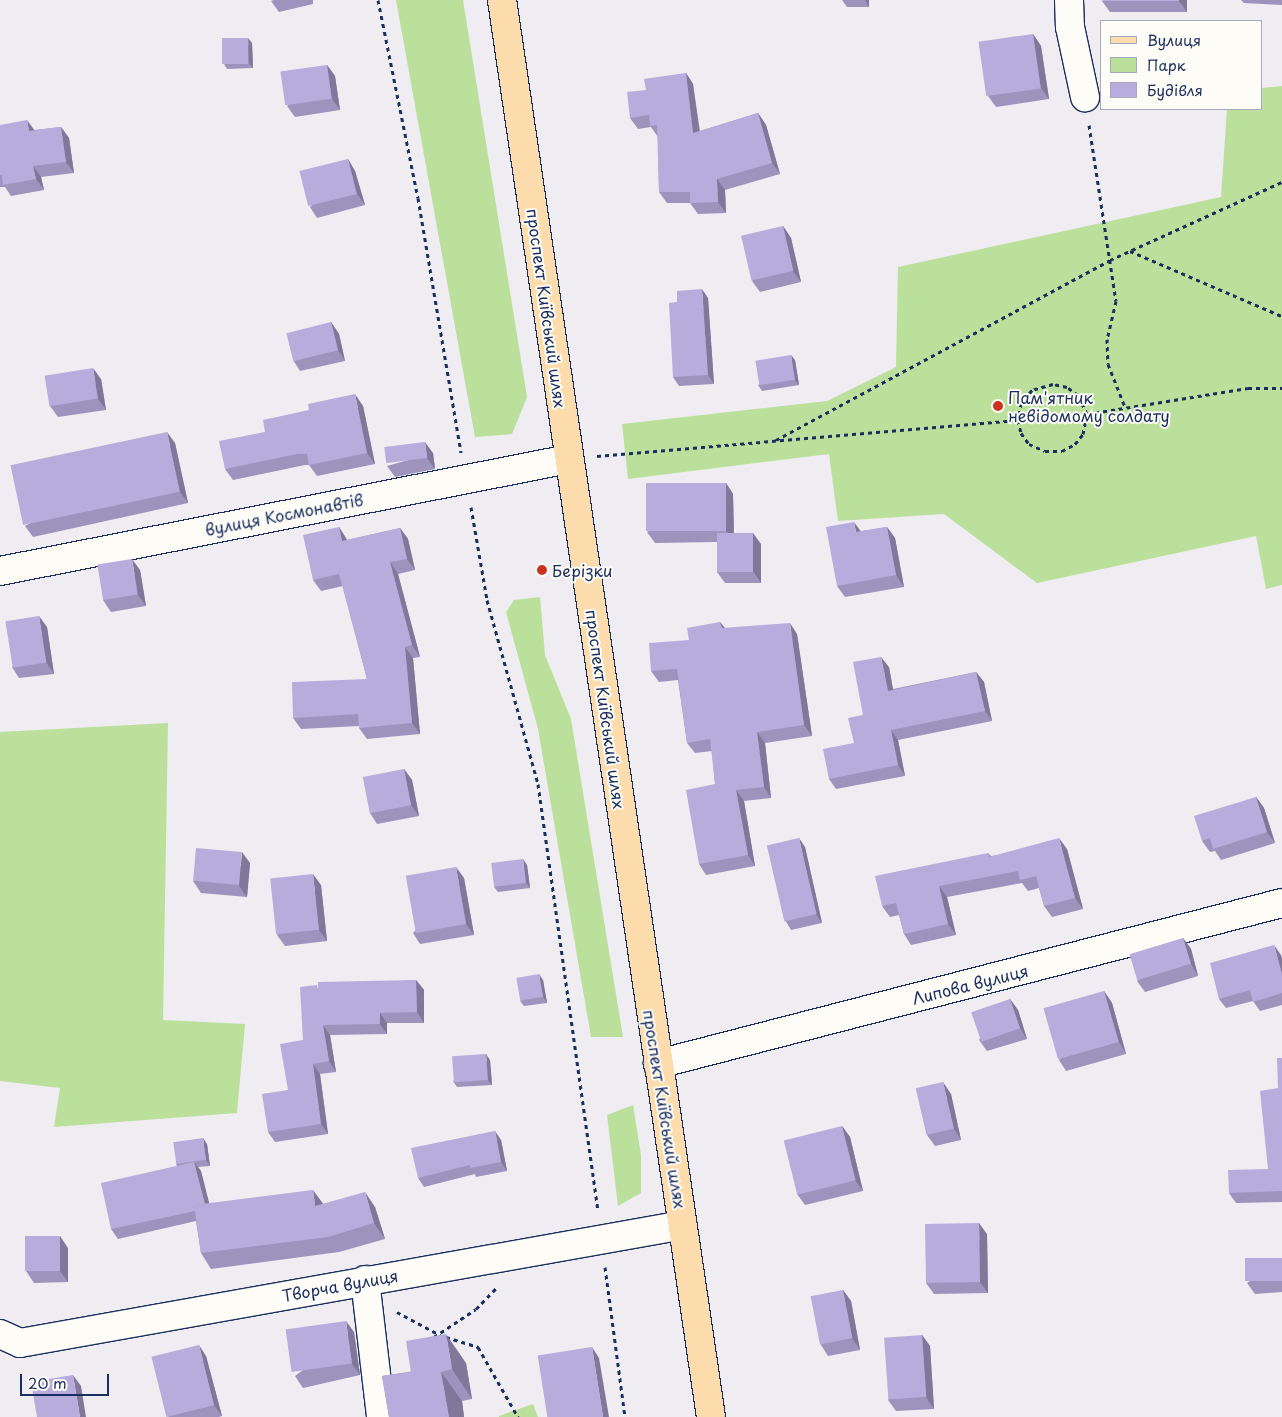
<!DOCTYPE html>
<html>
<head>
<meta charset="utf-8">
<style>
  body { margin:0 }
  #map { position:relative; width:1282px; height:1417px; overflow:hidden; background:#efecf2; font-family:"Playpen Sans",sans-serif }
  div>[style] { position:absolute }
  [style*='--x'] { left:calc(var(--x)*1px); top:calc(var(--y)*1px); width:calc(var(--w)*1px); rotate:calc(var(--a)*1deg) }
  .green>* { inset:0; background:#bbe09b }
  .path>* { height:3px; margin-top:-1.5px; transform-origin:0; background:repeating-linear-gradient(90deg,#1b2f5e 0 4px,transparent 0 8px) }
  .roads { filter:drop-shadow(1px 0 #1b2f5e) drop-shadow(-1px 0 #1b2f5e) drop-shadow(0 1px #1b2f5e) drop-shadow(0 -1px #1b2f5e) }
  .minor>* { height:28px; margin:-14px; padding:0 14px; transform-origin:14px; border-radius:14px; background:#fdfcf7 }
  .major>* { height:28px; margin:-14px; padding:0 14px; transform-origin:14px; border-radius:14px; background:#fcdcac }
  .wall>* { inset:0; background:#9d94bd }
  .shaded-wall>* { inset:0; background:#80789a }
  .building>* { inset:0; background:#b7acdc; transform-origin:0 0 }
  .dots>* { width:14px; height:14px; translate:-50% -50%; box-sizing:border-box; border:2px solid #fdfcf7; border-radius:50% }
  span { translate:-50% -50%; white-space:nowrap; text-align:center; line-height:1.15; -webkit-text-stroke:4px #fdfcf7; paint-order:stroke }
  .street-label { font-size:16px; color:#1b2f5e }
  .poi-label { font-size:16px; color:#1b2f5e }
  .left { translate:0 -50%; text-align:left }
  .legend { position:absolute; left:1100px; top:20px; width:162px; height:90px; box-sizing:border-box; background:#fdfcf7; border:1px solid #a3aaba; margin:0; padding:6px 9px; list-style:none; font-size:15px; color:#1b2f5e }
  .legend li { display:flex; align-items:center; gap:10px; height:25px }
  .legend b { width:25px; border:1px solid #a3aaba }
  .scale { position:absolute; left:20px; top:1374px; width:89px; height:22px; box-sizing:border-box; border:2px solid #1b2f5e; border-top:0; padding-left:6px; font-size:15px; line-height:18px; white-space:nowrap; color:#1b2f5e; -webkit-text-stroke:4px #fdfcf7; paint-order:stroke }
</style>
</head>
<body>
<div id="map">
  <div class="green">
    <div style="clip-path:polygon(396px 0,463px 0,527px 397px,512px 434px,475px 437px)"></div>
    <div style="clip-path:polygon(1282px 86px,1282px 585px,1266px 589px,1256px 536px,1037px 583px,944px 514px,838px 521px,829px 454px,628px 479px,622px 424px,827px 401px,896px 367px,898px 267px,1221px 197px,1227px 109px,1261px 109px,1261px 88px)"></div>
    <div style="clip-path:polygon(540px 597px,545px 655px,571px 719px,623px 1037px,591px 1037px,538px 729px,506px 612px,514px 600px)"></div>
    <div style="clip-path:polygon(168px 723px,163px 1020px,245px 1024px,237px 1113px,54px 1127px,60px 1088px,0 1081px,0 732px)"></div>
    <div style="clip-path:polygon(633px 1105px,641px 1155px,641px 1193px,618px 1206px,607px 1115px)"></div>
    <div style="clip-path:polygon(533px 1404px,538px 1417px,499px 1417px,499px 1416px)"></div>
  </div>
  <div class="path">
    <div style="--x:378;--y:0;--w:202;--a:78.6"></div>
    <div style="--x:418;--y:198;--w:258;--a:80.4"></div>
    <div style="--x:1089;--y:125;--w:178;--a:81.3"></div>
    <div style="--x:1116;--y:301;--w:39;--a:103"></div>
    <div style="--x:1107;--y:339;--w:25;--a:88"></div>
    <div style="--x:1108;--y:364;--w:46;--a:68.4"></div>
    <div style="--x:1130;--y:251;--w:165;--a:23.2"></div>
    <div style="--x:1087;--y:414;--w:163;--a:-9.2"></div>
    <div style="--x:1248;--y:388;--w:34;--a:0"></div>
    <div style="--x:776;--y:440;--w:379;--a:-28.3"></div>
    <div style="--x:1110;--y:260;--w:189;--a:-24.4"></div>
    <div style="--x:597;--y:456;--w:423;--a:-4.9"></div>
    <div style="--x:1018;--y:420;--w:13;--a:77"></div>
    <div style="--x:1021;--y:433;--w:14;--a:54"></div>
    <div style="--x:1029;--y:444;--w:17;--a:24"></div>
    <div style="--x:1045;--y:451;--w:17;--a:0"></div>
    <div style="--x:1062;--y:451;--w:15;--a:-28"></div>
    <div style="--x:1075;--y:444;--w:13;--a:-51"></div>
    <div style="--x:1083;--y:434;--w:20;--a:-79"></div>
    <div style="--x:1087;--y:414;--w:21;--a:-115"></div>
    <div style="--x:1078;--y:395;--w:14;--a:-144"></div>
    <div style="--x:1067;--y:387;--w:14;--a:-168"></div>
    <div style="--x:1053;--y:384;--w:22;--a:164"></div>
    <div style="--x:1032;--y:390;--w:17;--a:130"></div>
    <div style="--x:1021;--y:403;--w:17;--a:100"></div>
    <div style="--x:471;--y:507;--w:94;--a:80.2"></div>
    <div style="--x:487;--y:600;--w:191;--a:74.5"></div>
    <div style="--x:538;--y:784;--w:431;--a:82"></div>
    <div style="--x:605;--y:1267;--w:151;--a:82.4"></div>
    <div style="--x:397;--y:1312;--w:49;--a:28.1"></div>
    <div style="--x:434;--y:1337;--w:50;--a:-33.7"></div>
    <div style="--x:476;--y:1309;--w:29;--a:-46"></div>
    <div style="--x:446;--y:1337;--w:34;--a:17"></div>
    <div style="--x:478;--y:1347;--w:81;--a:60.3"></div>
  </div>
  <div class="roads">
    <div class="minor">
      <div style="--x:1069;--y:0;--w:27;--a:88"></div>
      <div style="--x:1070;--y:27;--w:72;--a:77.9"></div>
      <div style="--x:0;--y:571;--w:580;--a:-11.14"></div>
      <div style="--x:658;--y:1064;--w:644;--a:-14.47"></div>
      <div style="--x:365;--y:1280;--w:138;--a:83.3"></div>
      <div style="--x:0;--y:1334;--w:22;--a:24"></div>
      <div style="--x:20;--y:1343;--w:673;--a:-10.09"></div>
    </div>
    <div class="major">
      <div style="--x:502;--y:0;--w:1432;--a:81.61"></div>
    </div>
  </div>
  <div class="wall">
    <div style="clip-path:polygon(274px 0,313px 0,313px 4px,279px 12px,271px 1px)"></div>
    <div style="clip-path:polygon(842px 0,869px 0,869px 7px,847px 7px)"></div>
    <div style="clip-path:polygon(1187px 0,1187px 12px,1110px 12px,1102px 1px)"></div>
    <div style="clip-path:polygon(1241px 0,1282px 0,1282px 5px,1244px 3px)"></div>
    <div style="clip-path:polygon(1033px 34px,1041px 46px,1049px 99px,996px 107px,988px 96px)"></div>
    <div style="clip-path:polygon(252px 43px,253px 68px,227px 69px,224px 64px)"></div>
    <div style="clip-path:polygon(327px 65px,335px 76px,340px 110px,295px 117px,287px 106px)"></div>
    <div style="clip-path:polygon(686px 73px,693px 84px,700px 131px,758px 113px,766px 125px,780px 174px,725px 190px,726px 213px,698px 214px,690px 203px,667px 203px,659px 192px,658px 137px,651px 127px,638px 129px,630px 118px,646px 90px)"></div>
    <div style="clip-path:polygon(0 125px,34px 130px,61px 127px,69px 138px,74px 173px,41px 177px,44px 190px,11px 196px,5px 187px,0 187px)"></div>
    <div style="clip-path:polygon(348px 159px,355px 171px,365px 205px,317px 218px,310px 207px)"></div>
    <div style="clip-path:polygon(783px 226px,791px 238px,801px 282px,760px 292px,752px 281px)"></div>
    <div style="clip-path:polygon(708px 298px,714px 384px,679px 386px,673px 377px)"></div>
    <div style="clip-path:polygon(331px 322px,339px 334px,345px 361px,300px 371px,293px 360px)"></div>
    <div style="clip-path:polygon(795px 360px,799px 385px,762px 391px,758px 385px)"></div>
    <div style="clip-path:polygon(101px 379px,106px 410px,58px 417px,50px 406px)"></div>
    <div style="clip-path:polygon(363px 406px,375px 464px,317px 476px,309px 465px,305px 465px,233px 480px,225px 469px)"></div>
    <div style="clip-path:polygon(175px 443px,188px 503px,33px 537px,25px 526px)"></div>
    <div style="clip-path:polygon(433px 453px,435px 469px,395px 477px,387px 466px)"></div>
    <div style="clip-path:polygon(726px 483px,733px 494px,734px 533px,761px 544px,761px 583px,725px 583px,717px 572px,717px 542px,655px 543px,647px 532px)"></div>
    <div style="clip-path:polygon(339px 527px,347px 540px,400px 528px,408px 539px,415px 570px,398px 574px,420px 657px,413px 658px,420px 734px,367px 739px,359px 728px,359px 726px,301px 729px,293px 718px,367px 679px,343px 586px,321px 591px,313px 580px)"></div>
    <div style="clip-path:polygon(887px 527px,895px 538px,904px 587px,845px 597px,837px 586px,861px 531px)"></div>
    <div style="clip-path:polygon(140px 570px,146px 606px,111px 612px,103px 600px)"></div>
    <div style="clip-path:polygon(720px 622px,725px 628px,797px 634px,812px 736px,765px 743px,771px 798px,744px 801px,755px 866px,706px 875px,699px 864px,715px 784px,712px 751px,695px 753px,687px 743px,678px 680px,659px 682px,651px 671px,689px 640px)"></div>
    <div style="clip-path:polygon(47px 627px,54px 674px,19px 678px,12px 667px)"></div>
    <div style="clip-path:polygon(889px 667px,893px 689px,976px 672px,984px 682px,992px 721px,898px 740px,905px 776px,836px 789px,829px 779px,854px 743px,863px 715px)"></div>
    <div style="clip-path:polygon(404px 769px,412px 780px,419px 816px,377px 824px,370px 813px)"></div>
    <div style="clip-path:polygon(1256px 797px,1264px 808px,1275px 843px,1221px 860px,1215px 851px,1210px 852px,1202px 841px)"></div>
    <div style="clip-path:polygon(805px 847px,822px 923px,791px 930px,785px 920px)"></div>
    <div style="clip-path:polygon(1067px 849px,1083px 909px,1052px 917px,1044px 906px,1039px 888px,1028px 891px,1022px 883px,947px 897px,956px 935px,911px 945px,904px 934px,899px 915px,890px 917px,882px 906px,988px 853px,991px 856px)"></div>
    <div style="clip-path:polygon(250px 863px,247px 897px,201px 893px,193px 881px)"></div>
    <div style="clip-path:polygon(527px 865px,530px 888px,498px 892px,494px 887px)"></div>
    <div style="clip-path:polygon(464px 878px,474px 935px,420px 944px,413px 933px)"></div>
    <div style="clip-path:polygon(321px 885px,327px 941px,285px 946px,277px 935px)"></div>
    <div style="clip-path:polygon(1183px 938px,1191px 949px,1198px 976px,1145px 992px,1137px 981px)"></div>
    <div style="clip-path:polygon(1281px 955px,1282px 960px,1282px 1005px,1260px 1011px,1253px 1001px,1226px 1008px,1219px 999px)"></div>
    <div style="clip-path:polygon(416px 980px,424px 990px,424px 1023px,387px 1023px,387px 1034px,330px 1035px,336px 1072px,320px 1074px,328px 1134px,275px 1142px,268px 1132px,288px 1090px,303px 1040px,318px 987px)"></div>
    <div style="clip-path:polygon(543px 980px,547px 1003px,524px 1006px,520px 1001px)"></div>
    <div style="clip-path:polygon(1104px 991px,1112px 1003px,1126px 1054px,1066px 1071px,1059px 1060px)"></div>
    <div style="clip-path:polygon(1010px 999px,1018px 1010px,1027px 1039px,987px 1051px,979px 1040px)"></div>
    <div style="clip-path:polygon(1282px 1058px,1282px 1202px,1236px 1203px,1229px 1193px,1268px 1169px)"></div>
    <div style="clip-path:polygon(490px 1060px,492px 1085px,457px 1087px,453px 1081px)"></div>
    <div style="clip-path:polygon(951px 1094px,961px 1140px,935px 1146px,927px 1135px)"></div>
    <div style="clip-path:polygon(842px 1126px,850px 1137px,863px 1191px,805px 1205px,797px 1194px)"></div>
    <div style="clip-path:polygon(501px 1140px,507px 1171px,476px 1177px,475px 1174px,424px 1187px,418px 1178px)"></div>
    <div style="clip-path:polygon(207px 1144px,210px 1166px,198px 1167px,201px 1171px,209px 1204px,323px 1204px,375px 1207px,385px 1239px,339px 1252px,211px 1269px,201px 1253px,196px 1221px,118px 1239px,111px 1229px,177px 1166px,176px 1164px)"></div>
    <div style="clip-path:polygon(987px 1234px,988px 1293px,934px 1294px,926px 1283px)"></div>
    <div style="clip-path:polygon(68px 1248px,68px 1282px,34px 1283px,26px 1271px)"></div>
    <div style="clip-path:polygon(1282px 1258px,1282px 1292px,1255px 1294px,1247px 1283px)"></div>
    <div style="clip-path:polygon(843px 1290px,851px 1301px,860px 1350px,828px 1356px,821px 1345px)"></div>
    <div style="clip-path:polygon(354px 1332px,360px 1375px,303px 1388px,295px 1376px)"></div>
    <div style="clip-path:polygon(922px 1335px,930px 1346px,934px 1409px,896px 1411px,888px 1400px)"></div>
    <div style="clip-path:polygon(206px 1356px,222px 1416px,219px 1417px,168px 1417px)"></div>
    <div style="clip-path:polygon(466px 1363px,472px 1399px,462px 1401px,464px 1417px,389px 1417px,382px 1376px)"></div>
  </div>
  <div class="shaded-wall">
    <div style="clip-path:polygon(865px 0,869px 0,869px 7px)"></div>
    <div style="clip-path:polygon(1179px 0,1187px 0,1187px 12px,1179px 1px)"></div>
    <div style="clip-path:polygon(1033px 34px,1041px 46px,1049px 99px,1041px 88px)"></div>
    <div style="clip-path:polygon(248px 38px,252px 43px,253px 68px,249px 63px)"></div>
    <div style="clip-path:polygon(327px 65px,335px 76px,340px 110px,332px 99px)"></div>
    <div style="clip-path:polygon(686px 73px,693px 84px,701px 144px,693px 133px)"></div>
    <div style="clip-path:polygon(758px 113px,766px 125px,780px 174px,772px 163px)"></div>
    <div style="clip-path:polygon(27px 120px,35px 131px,29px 131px)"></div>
    <div style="clip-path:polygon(61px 127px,69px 138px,74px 173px,66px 162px)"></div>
    <div style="clip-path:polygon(348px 159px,355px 171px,365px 205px,357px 194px)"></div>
    <div style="clip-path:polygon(33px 166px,41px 177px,44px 190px,36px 179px)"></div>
    <div style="clip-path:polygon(717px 179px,725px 190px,726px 213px,718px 202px)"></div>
    <div style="clip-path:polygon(783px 226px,791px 238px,801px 282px,793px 271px)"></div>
    <div style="clip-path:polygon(702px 289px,708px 298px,714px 384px,708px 375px)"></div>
    <div style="clip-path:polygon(331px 322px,339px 334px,345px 361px,338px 350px)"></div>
    <div style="clip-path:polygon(791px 355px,795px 360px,799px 385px,795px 380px)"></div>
    <div style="clip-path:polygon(93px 368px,101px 379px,106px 410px,98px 399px)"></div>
    <div style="clip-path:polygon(355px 394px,363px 406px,375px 464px,367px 453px)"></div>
    <div style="clip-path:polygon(167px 432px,175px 443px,188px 503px,180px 492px)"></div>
    <div style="clip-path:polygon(425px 442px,433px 453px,435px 469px,427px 458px)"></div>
    <div style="clip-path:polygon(726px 483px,733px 494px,734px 542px,726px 531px)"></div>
    <div style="clip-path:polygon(854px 522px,862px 533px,856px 532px)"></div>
    <div style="clip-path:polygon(339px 527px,346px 538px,350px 552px,342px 541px)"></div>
    <div style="clip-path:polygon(887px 527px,895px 538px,904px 587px,896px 575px)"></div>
    <div style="clip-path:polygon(400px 528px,408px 539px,415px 570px,407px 559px)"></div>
    <div style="clip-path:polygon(753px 533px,761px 544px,761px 583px,753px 571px)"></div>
    <div style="clip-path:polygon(132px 559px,140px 570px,146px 606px,138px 595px)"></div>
    <div style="clip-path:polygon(390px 562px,398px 574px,420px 657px,412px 645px)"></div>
    <div style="clip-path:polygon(39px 616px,47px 627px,54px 674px,46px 662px)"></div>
    <div style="clip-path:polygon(720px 622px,728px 632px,722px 628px)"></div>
    <div style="clip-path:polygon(790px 623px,797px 634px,812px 736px,804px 725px)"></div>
    <div style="clip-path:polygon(405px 647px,413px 658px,420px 734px,412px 723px)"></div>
    <div style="clip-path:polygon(881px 657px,889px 667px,895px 701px,888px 691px)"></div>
    <div style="clip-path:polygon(976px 672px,984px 682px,992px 721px,985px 711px)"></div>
    <div style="clip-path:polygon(891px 730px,898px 740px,905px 776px,898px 765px)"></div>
    <div style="clip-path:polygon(757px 732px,765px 743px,771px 798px,764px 787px)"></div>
    <div style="clip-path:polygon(404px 769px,412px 780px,419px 816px,411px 805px)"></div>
    <div style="clip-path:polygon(736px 790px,744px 801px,755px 866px,748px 855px)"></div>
    <div style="clip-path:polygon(1256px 797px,1264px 808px,1275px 843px,1267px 832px)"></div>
    <div style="clip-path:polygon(799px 838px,805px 847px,822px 923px,816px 914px)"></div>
    <div style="clip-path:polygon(1059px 838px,1067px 849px,1083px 909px,1075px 898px)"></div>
    <div style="clip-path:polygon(242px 852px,250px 863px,247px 897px,239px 886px)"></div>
    <div style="clip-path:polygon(523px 859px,527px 865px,530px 888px,526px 883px)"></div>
    <div style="clip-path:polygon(456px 867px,464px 878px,474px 935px,466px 924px)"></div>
    <div style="clip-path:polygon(313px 874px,321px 885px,327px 941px,319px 930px)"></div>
    <div style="clip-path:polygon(939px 886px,947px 897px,956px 935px,948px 924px)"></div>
    <div style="clip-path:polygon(1183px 938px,1191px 949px,1198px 976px,1191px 964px)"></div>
    <div style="clip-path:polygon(1274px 945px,1281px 955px,1282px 960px,1282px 974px)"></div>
    <div style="clip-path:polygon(539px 974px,543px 980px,547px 1003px,543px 997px)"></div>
    <div style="clip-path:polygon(416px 980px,424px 990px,424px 1023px,417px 1012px)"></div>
    <div style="clip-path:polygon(1104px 991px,1112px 1003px,1126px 1054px,1119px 1042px)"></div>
    <div style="clip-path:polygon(1010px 999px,1018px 1010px,1027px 1039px,1020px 1028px)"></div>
    <div style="clip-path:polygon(380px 1013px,387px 1023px,387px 1034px,380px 1024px)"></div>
    <div style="clip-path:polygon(323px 1025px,330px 1035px,336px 1072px,329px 1061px)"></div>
    <div style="clip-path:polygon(486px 1054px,490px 1060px,492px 1085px,488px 1080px)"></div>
    <div style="clip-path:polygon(313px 1064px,320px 1074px,328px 1134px,321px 1124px)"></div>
    <div style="clip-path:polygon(943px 1082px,951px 1094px,961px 1140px,954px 1129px)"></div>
    <div style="clip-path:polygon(842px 1126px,850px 1137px,863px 1191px,855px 1180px)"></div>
    <div style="clip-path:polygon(495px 1131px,501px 1140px,507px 1171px,501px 1162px)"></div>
    <div style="clip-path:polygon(203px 1138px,207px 1144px,210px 1166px,206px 1160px)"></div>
    <div style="clip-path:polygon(194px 1162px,201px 1171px,213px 1218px,206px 1208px)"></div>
    <div style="clip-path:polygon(313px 1190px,324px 1205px,315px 1206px)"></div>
    <div style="clip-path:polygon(365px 1192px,375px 1207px,385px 1239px,374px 1223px)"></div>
    <div style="clip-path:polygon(979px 1223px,987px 1234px,988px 1293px,980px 1282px)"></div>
    <div style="clip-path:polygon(60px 1236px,68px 1248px,68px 1282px,60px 1271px)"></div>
    <div style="clip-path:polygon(843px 1290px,851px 1301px,860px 1350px,852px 1338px)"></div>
    <div style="clip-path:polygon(346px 1321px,354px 1332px,360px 1375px,352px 1364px)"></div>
    <div style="clip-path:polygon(446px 1334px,466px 1363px,472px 1399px,452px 1369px)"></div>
    <div style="clip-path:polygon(922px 1335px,930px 1346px,934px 1409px,926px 1397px)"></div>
    <div style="clip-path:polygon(199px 1345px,206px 1356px,222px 1416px,214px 1405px)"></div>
    <div style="clip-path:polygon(592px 1347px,599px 1358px,609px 1417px,603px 1417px)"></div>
    <div style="clip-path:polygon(441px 1372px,462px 1401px,464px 1417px,449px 1417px)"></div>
    <div style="clip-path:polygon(73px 1375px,81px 1386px,86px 1417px,80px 1417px)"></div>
  </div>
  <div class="building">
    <div style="left:1102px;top:0;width:77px;height:1px"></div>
    <div style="left:1033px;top:34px;width:55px;height:55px;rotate:82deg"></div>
    <div style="left:222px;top:38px;width:26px;height:26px"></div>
    <div style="left:327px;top:65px;width:34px;height:47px;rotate:82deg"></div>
    <div style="clip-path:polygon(686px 73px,693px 133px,758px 113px,772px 163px,717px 179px,718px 202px,690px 203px,690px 192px,659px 192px,657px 125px,650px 126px,649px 115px,630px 118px,627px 92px,646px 90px,644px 79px)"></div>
    <div style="clip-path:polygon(27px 120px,29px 131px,61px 127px,66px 162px,33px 166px,36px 179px,3px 185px,2px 175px,0 175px,0 125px)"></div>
    <div style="left:348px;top:159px;width:36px;height:50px;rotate:76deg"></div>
    <div style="left:783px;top:226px;width:46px;height:43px;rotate:77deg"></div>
    <div style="clip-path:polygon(702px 289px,708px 375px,673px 377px,669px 303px,677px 302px,677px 291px)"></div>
    <div style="left:331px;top:322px;width:29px;height:46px;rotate:76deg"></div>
    <div style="left:791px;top:355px;width:25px;height:36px;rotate:81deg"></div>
    <div style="left:93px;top:368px;width:31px;height:49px;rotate:81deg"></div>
    <div style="clip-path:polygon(355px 394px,367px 453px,309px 465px,307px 454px,297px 454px,225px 469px,219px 441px,265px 432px,263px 420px,309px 410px,308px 404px)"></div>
    <div style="left:167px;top:432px;width:61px;height:160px;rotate:78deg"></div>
    <div style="left:425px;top:442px;width:16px;height:41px;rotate:83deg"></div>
    <div style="left:726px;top:483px;width:48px;height:80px;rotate:90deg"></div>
    <div style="clip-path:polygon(854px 522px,856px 532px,887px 527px,896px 575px,837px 586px,826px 527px)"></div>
    <div style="clip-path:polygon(339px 527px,342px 541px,400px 528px,407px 559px,390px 562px,412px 645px,405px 647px,412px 723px,359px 728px,358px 714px,293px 718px,292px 682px,367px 679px,339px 574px,313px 580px,303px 535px)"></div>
    <div style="left:717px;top:533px;width:36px;height:39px"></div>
    <div style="left:132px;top:559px;width:36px;height:35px;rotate:81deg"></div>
    <div style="left:39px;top:616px;width:47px;height:34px;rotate:81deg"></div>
    <div style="clip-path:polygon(720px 622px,722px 628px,790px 623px,804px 725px,757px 732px,764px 787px,736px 790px,748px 855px,699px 864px,686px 790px,715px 784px,710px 739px,687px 743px,677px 669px,651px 671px,649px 643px,689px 640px,687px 628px)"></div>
    <div style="clip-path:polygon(881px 657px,888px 691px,976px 672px,985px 711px,891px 730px,898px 765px,829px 779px,823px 749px,854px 743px,848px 718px,863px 715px,853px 662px)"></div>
    <div style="left:404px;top:769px;width:37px;height:42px;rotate:79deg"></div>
    <div style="clip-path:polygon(1256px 797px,1267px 832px,1213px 849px,1210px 838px,1202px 841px,1194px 816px)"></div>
    <div style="left:799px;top:838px;width:78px;height:33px;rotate:77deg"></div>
    <div style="clip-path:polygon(1059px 838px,1075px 898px,1044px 906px,1036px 876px,1020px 880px,1018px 871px,939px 886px,948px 924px,904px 934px,896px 903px,882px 906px,875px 876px,988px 853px,989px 857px)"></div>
    <div style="left:196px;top:848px;width:46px;height:33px;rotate:5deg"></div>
    <div style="left:523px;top:859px;width:24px;height:32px;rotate:83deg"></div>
    <div style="left:456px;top:867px;width:58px;height:51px;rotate:80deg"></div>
    <div style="left:313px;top:874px;width:56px;height:43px;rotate:84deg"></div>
    <div style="left:1183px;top:938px;width:27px;height:56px;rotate:73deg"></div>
    <div style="clip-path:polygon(1274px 945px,1282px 974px,1282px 993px,1253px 1002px,1250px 990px,1219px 999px,1210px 963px)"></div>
    <div style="left:539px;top:974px;width:23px;height:23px;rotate:80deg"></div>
    <div style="clip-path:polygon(416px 980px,417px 1012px,380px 1013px,380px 1024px,323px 1025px,329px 1061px,313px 1064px,321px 1124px,268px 1132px,262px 1094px,288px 1090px,280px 1044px,303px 1040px,300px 987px,317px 985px,318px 995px,318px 982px)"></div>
    <div style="left:1104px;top:991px;width:53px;height:63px;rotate:74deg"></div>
    <div style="left:1010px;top:999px;width:31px;height:41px;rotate:71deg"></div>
    <div style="left:486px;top:1054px;width:26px;height:34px;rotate:86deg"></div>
    <div style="clip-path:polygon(1277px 1058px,1282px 1058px,1282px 1191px,1229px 1193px,1228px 1170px,1268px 1169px,1260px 1091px,1278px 1088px)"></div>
    <div style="left:943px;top:1082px;width:48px;height:28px;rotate:77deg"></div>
    <div style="left:842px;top:1126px;width:56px;height:60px;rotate:76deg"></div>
    <div style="clip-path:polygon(495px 1131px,501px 1162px,470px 1168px,470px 1165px,418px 1178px,411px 1148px)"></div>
    <div style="left:203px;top:1138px;width:22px;height:30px;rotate:82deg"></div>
    <div style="clip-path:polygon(194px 1162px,205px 1204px,194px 1205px,195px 1211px,111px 1229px,101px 1183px)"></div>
    <div style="clip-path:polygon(313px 1190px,315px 1206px,365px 1192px,374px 1223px,328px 1237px,201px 1253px,194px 1205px)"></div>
    <div style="left:979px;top:1223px;width:59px;height:54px;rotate:89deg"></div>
    <div style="left:60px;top:1236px;width:35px;height:35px;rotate:90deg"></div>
    <div style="left:1282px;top:1258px;width:23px;height:37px;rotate:90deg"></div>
    <div style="left:843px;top:1290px;width:49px;height:33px;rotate:79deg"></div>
    <div style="left:346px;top:1321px;width:43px;height:61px;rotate:82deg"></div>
    <div style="clip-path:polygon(446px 1334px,452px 1369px,441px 1372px,449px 1417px,389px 1417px,382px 1376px,411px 1372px,406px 1341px)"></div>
    <div style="left:922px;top:1335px;width:62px;height:38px;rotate:86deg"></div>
    <div style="left:199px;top:1345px;width:62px;height:49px;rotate:76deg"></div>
    <div style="left:592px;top:1347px;width:71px;height:55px;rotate:81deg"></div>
    <div style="clip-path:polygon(73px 1375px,80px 1417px,37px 1417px,31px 1382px)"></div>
  </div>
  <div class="dots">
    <div style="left:998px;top:406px;background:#c8321e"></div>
    <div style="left:542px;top:570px;background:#c8321e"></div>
  </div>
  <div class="street-label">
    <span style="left:547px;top:308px;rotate:82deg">проспект Київський шлях</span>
    <span style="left:284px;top:514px;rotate:-11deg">вулиця Космонавтів</span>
    <span style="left:606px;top:709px;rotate:82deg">проспект Київський шлях</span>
    <span style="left:970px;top:984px;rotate:-14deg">Липова вулиця</span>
    <span style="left:665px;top:1109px;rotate:81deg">проспект Київський шлях</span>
    <span style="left:340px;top:1285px;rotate:-10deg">Творча вулиця</span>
  </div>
  <div class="poi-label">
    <span class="left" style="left:1008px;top:406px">Пам'ятник<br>невідомому солдату</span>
    <span class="left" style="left:552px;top:570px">Берізки</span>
  </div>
  <ul class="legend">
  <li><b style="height:6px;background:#fcdcac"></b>Вулиця</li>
  <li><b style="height:14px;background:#bbe09b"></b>Парк</li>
  <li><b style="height:14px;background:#b7acdc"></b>Будівля</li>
  </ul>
  <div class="scale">20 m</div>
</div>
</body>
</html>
